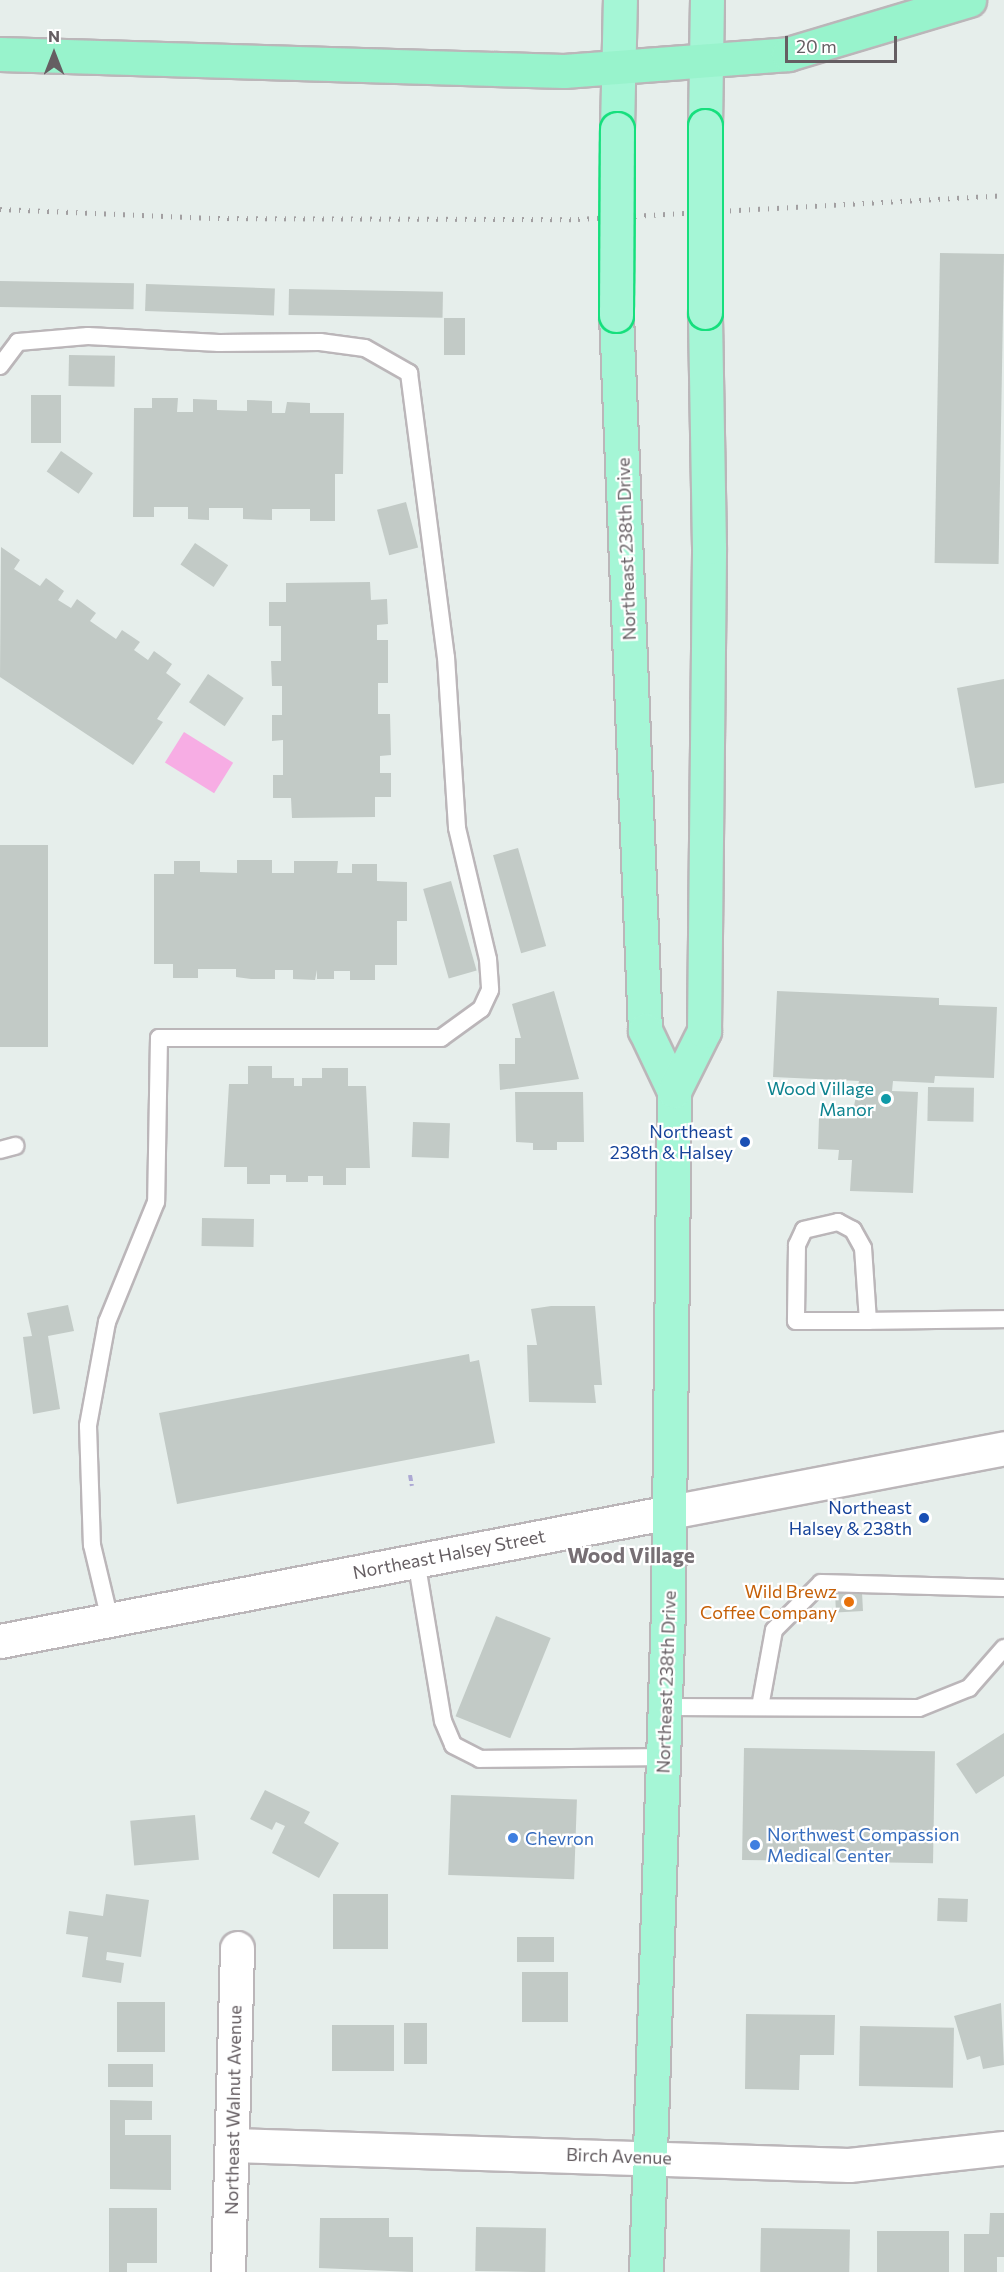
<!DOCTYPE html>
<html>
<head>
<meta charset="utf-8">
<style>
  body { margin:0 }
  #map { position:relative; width:1004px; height:2272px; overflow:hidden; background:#e6eeeb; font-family:Commissioner,sans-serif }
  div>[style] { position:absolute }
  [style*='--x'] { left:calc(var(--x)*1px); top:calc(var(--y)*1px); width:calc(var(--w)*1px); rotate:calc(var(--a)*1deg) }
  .water>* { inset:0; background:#f7ade4; transform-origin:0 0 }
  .building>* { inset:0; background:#c2cac6; transform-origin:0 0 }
  .path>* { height:4px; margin-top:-2px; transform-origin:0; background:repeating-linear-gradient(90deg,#ada9d4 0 6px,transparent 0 9px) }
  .roads { filter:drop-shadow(2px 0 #bbb6b9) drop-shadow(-2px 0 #bbb6b9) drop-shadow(0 2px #bbb6b9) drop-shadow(0 -2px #bbb6b9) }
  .service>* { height:16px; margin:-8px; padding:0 8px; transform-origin:8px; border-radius:8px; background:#fff }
  .minor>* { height:33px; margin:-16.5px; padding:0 16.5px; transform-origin:16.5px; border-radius:16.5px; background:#fff }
  .tertiary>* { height:33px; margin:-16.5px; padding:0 16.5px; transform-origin:16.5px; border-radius:16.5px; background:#fff }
  .secondary>* { height:33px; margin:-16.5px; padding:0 16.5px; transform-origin:16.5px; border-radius:16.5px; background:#fff }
  .trunk>* { height:33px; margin:-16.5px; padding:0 16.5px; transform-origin:16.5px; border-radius:16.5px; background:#a5f6d6 }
  .motorway>* { height:33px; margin:-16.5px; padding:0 16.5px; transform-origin:16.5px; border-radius:16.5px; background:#98f3cc }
  .rail>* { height:4.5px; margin-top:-2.25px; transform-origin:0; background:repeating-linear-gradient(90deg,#a29fa1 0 1.5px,transparent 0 9.5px) }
  .bridges { filter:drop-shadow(2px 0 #16df7d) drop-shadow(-2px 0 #16df7d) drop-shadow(0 2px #16df7d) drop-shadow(0 -2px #16df7d) }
  .trunk-bridge>* { height:33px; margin:-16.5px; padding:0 16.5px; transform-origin:16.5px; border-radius:16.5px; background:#a5f6d6 }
  .dots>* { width:16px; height:16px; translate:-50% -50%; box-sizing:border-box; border:3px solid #fff; border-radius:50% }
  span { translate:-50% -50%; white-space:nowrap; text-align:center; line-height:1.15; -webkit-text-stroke:4.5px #fff; paint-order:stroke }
  .street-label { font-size:18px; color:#655e62 }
  .culture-label { font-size:18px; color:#0d838f }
  .right { translate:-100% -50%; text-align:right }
  .transit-label { font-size:18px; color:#164399 }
  .food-label { font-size:18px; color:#c56008 }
  .shop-label { font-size:18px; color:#366cbe }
  .left { translate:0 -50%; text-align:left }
  .quarter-label { font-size:21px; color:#776f74; font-weight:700 }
  .north { position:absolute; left:24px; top:24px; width:60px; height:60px; -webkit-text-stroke:4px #fff; paint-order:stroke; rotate:0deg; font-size:16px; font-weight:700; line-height:24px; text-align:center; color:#655e62 }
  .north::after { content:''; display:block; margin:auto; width:21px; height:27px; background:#655e62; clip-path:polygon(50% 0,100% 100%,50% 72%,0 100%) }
  .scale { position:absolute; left:785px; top:36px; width:112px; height:27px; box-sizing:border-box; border:3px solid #655e62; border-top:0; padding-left:8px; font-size:18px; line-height:21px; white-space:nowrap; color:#655e62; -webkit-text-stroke:4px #fff; paint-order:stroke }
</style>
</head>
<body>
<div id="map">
  <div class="water">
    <div style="left:184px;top:732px;width:58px;height:36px;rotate:32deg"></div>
  </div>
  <div class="building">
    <div style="left:940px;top:253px;width:64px;height:310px;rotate:1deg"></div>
    <div style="left:0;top:281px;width:134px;height:26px;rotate:1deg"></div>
    <div style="left:146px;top:284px;width:129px;height:27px;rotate:2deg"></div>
    <div style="left:289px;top:289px;width:154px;height:26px;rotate:1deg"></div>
    <div style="left:444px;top:318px;width:21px;height:37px"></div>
    <div style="left:69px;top:355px;width:46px;height:31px;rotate:1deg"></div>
    <div style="left:31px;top:395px;width:30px;height:48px"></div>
    <div style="clip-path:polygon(152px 398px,178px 398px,177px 412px,193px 412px,193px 399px,217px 400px,217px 410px,247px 411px,247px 400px,272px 401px,272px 413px,285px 413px,287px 402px,310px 403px,310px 413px,344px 413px,343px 474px,335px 474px,335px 521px,310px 521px,310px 509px,272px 509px,272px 520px,243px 519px,243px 508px,209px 508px,209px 520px,188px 519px,188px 507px,154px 507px,154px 517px,133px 517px,134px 408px,152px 408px)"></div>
    <div style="left:61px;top:451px;width:39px;height:25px;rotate:35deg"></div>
    <div style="left:406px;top:502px;width:47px;height:30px;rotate:75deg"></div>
    <div style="left:195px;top:543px;width:40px;height:26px;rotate:34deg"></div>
    <div style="clip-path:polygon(1px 547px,20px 560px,14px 569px,40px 586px,46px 578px,64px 591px,58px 600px,71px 608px,77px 599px,96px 613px,90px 621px,116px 639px,122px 630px,140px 642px,134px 650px,148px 660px,154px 651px,172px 664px,166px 673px,181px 684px,157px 719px,163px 722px,133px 765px,0 677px)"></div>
    <div style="clip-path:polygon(370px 582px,371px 600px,387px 599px,388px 624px,377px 625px,377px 640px,388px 640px,388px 683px,378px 683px,378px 714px,390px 714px,391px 755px,380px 756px,380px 773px,391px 773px,391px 797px,375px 797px,375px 817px,292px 818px,291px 798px,273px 798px,273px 775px,283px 775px,283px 740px,272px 741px,272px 715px,282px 715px,282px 686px,272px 686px,271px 661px,281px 661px,281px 626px,269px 626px,269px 602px,286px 602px,286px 583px)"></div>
    <div style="left:208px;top:674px;width:43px;height:34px;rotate:34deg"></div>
    <div style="clip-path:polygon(1004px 679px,1004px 783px,975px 788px,957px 688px)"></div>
    <div style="left:0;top:845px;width:48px;height:202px"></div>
    <div style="left:518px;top:848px;width:102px;height:26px;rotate:74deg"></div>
    <div style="clip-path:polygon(237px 860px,272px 860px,272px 873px,294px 873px,294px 861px,338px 861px,337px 873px,352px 873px,352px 864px,377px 864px,377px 881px,407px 882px,407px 921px,397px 921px,397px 965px,375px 965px,375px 980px,350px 980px,350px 971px,334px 971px,334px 979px,317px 979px,317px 970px,315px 980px,293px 979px,293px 970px,275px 970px,275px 979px,251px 979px,236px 977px,236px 969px,198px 969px,198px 978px,173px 978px,173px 964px,154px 964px,154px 874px,174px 874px,174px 861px,200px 861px,200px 872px,237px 873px)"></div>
    <div style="left:451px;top:881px;width:93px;height:29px;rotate:74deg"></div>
    <div style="clip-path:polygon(554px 991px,579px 1079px,500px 1090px,499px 1064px,515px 1064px,515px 1038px,521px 1038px,512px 1004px)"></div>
    <div style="clip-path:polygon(777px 991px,939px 998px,939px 1005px,997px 1007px,994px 1078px,935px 1076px,934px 1083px,893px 1081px,892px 1091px,918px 1092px,913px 1193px,850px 1191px,852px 1160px,838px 1160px,839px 1150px,818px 1149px,819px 1118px,839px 1119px,839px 1106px,854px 1106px,859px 1081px,773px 1077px)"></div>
    <div style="clip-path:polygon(248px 1066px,272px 1066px,272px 1078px,294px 1078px,294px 1086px,302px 1086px,302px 1078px,322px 1078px,322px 1068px,348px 1068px,348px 1086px,366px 1086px,370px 1168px,346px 1168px,346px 1185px,323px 1185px,323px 1176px,308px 1176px,308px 1182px,286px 1182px,286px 1175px,270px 1175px,270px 1184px,247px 1184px,247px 1167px,224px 1167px,229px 1084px,248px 1084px)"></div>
    <div style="left:928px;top:1087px;width:46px;height:34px;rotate:1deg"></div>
    <div style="clip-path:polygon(515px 1092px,583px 1092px,584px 1142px,557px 1142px,557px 1150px,533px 1150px,533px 1143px,516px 1142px)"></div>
    <div style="left:413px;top:1122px;width:37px;height:35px;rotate:2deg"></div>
    <div style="left:202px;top:1218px;width:52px;height:28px;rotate:1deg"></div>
    <div style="clip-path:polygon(68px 1305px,74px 1331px,48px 1336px,60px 1409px,33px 1414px,23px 1337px,32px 1336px,27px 1313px)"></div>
    <div style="clip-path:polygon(551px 1306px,595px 1306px,602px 1385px,594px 1385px,596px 1403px,529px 1402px,527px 1345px,537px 1345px,531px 1309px)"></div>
    <div style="clip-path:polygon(469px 1354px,470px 1362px,479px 1360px,495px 1443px,177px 1504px,159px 1413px)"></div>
    <div style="left:862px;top:1592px;width:19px;height:27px;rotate:87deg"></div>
    <div style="left:496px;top:1616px;width:59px;height:108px;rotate:22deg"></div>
    <div style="clip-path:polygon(1004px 1733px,1004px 1776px,976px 1794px,956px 1764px)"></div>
    <div style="left:744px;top:1748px;width:191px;height:112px;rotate:1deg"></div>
    <div style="clip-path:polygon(265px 1790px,310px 1812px,304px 1823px,339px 1843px,319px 1878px,272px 1853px,285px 1826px,276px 1822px,272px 1830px,250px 1819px)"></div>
    <div style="left:451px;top:1795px;width:126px;height:80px;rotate:2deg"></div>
    <div style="left:195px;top:1815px;width:45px;height:65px;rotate:85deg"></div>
    <div style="clip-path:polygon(106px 1894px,149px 1900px,141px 1957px,107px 1952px,106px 1960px,124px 1963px,121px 1983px,82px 1977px,88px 1937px,66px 1934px,69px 1911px,103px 1916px)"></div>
    <div style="left:333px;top:1894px;width:55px;height:55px"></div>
    <div style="left:938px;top:1898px;width:30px;height:23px;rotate:2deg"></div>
    <div style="left:517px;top:1937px;width:37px;height:25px"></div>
    <div style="left:522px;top:1972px;width:46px;height:50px"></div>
    <div style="left:117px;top:2002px;width:48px;height:50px"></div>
    <div style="clip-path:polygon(1001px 2003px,1004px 2065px,983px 2069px,980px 2056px,967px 2060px,954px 2016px)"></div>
    <div style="clip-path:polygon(746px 2014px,835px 2015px,834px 2055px,800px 2055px,799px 2090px,745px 2089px)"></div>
    <div style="left:404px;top:2023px;width:23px;height:41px"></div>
    <div style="left:332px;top:2025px;width:62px;height:46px"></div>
    <div style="left:860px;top:2026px;width:94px;height:60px;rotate:1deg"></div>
    <div style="left:108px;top:2064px;width:45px;height:23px"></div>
    <div style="clip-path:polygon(110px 2100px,152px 2101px,152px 2120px,125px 2120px,125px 2135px,171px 2135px,171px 2190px,110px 2189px)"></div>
    <div style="clip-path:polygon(109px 2208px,157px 2208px,157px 2263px,127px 2263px,127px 2272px,109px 2272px)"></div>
    <div style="clip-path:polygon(990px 2213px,1004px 2213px,1004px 2257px,997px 2257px,997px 2272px,964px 2272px,964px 2234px,989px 2234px)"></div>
    <div style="clip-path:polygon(320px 2218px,389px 2218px,389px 2237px,413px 2237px,413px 2272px,319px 2268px)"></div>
    <div style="left:476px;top:2227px;width:70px;height:44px;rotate:1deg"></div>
    <div style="left:761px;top:2228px;width:89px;height:44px;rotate:1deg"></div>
    <div style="left:877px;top:2231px;width:72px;height:41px"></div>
  </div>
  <div class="path">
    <div style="--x:410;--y:1475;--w:11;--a:80"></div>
  </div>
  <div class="roads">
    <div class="service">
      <div style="--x:0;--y:366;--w:30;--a:-53"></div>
      <div style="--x:18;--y:342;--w:70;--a:-4.9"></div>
      <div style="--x:88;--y:336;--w:131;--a:3.1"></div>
      <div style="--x:219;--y:343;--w:101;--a:-0.6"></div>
      <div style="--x:320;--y:342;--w:45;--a:7.6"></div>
      <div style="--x:365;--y:348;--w:51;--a:29.6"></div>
      <div style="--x:409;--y:373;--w:286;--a:82.6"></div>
      <div style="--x:446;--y:657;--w:171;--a:86.3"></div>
      <div style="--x:457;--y:828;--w:135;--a:76.7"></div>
      <div style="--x:488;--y:959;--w:31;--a:86"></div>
      <div style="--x:490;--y:990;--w:21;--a:115"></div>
      <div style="--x:481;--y:1009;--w:49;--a:144.1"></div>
      <div style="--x:441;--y:1038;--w:282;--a:180"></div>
      <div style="--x:159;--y:1038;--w:164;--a:91"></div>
      <div style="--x:156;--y:1202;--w:130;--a:112.2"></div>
      <div style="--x:107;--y:1322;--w:106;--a:100.4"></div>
      <div style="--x:88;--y:1426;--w:119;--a:88.1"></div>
      <div style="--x:92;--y:1545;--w:77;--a:76.5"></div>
      <div style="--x:0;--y:1150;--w:16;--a:-15"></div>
      <div style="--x:868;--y:1321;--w:73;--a:-93.9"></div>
      <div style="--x:863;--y:1248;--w:21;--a:-119"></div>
      <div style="--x:853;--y:1230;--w:17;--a:-152"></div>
      <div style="--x:838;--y:1222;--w:35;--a:167"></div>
      <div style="--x:804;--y:1230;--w:17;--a:115"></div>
      <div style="--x:797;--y:1245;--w:76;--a:90.8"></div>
      <div style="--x:796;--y:1321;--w:72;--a:0"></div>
      <div style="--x:868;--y:1321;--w:136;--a:-0.8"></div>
      <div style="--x:416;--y:1560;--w:163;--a:80.5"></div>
      <div style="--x:443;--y:1721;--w:26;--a:67"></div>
      <div style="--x:453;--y:1745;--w:30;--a:27"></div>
      <div style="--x:480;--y:1759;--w:183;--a:-0.6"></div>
      <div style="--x:665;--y:1707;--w:254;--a:0.2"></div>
      <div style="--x:919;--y:1708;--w:54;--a:-21.8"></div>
      <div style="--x:969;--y:1688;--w:53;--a:-48.8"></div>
      <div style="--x:760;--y:1707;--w:78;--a:-79.7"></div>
      <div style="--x:774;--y:1630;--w:66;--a:-45"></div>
      <div style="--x:821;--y:1583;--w:183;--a:1.6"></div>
    </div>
    <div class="minor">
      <div style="--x:233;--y:2145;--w:616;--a:1.86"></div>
      <div style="--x:849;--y:2165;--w:156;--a:-6.3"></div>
      <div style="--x:228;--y:2272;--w:324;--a:-88.4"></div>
    </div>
    <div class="tertiary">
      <div style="--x:670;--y:1512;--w:340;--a:-10.8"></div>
    </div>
    <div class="secondary">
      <div style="--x:0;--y:1641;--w:682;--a:-10.9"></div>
    </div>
    <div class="trunk">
      <div style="--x:705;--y:126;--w:126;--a:-89.1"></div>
      <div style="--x:617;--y:129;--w:129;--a:-88.7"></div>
      <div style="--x:616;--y:315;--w:716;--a:87.68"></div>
      <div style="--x:645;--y:1030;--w:68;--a:64.6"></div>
      <div style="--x:646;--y:2272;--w:663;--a:-88.1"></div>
      <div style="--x:668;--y:1609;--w:518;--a:-89.34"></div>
      <div style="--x:674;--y:1091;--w:67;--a:-63.4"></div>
      <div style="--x:704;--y:1031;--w:484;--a:-89.4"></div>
      <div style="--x:709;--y:547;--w:235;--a:-91"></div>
    </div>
    <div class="motorway">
      <div style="--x:0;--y:54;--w:564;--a:1.73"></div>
      <div style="--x:564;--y:71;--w:225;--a:-4.3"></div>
      <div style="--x:788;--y:54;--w:189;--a:-16.6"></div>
    </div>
  </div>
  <div class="rail">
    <div style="--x:0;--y:209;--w:218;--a:2.4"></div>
    <div style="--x:218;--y:218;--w:360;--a:0.2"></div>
    <div style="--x:578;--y:219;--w:427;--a:-3.2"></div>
  </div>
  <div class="bridges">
    <div class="trunk-bridge">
      <div style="--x:705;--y:126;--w:186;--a:90"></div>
      <div style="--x:616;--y:315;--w:186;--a:-89.7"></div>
    </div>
  </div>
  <div class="dots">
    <div style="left:886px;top:1099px;background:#0f9aa8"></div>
    <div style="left:745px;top:1142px;background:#1a4fb4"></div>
    <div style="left:924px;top:1518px;background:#1a4fb4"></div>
    <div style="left:849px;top:1602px;background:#e8710a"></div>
    <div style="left:513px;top:1838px;background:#3f7fe0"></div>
    <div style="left:755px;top:1845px;background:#3f7fe0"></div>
  </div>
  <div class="street-label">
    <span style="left:626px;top:549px;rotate:-92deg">Northeast 238th Drive</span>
    <span style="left:449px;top:1554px;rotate:-11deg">Northeast Halsey Street</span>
    <span style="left:666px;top:1682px;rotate:-88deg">Northeast 238th Drive</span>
    <span style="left:233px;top:2110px;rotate:-89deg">Northeast Walnut Avenue</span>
    <span style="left:619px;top:2156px;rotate:2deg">Birch Avenue</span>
  </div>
  <div class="culture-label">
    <span class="right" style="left:874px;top:1099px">Wood Village<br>Manor</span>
  </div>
  <div class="transit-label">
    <span class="right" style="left:733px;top:1142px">Northeast<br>238th &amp; Halsey</span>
    <span class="right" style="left:912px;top:1518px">Northeast<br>Halsey &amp; 238th</span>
  </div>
  <div class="food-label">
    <span class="right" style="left:837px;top:1602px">Wild Brewz<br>Coffee Company</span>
  </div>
  <div class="shop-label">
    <span class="left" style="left:767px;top:1845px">Northwest Compassion<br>Medical Center</span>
    <span class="left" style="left:525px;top:1838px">Chevron</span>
  </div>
  <div class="quarter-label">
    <span style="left:631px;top:1555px">Wood Village</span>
  </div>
  <div class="north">N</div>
  <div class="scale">20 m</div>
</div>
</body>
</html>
